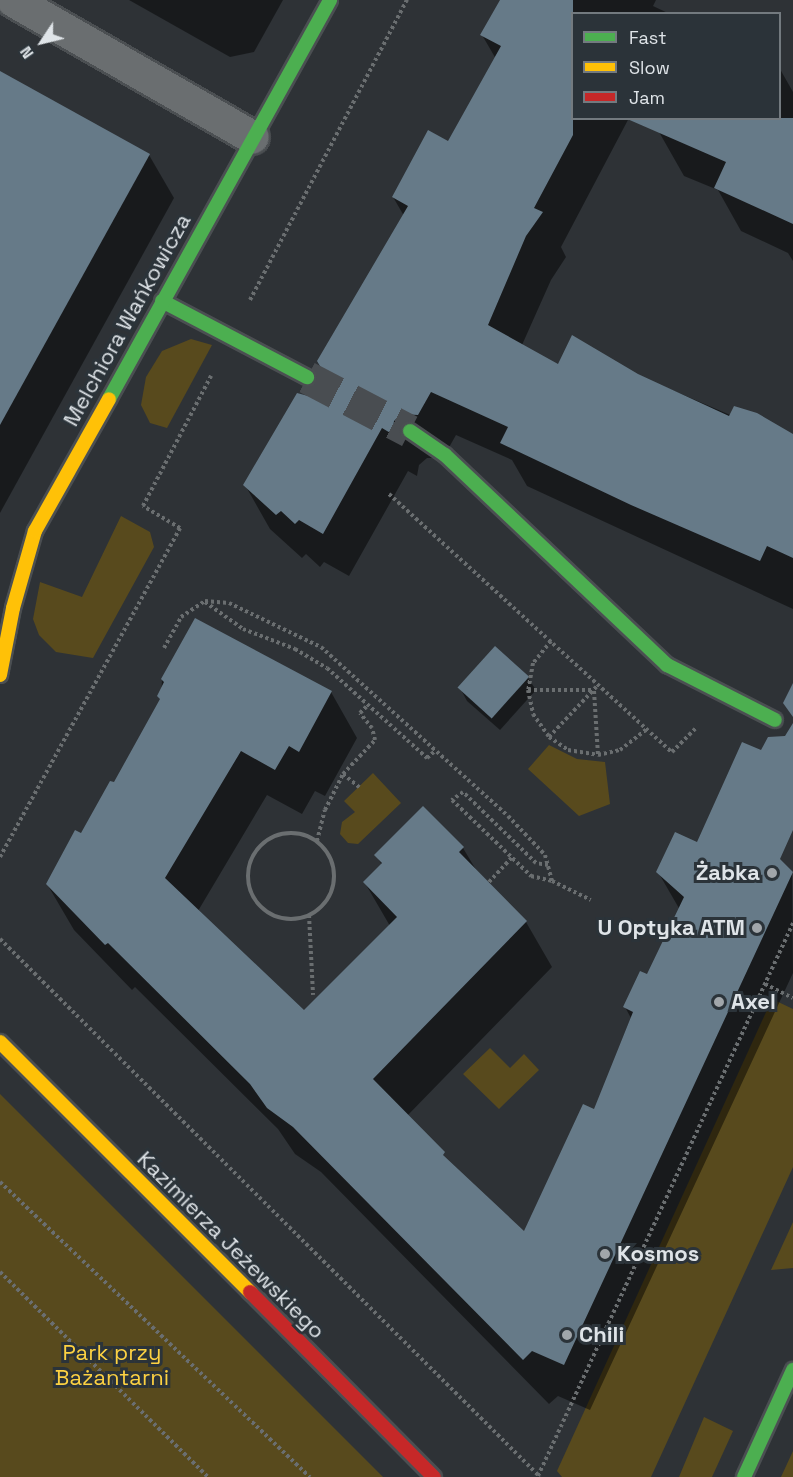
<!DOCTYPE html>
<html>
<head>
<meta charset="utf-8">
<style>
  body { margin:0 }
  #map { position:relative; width:793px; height:1477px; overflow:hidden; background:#2e3236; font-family:"Space Grotesk",sans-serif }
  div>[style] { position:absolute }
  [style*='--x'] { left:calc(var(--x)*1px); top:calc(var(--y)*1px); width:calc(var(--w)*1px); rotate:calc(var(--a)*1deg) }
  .green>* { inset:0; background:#584a1d }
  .shadow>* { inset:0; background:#0007 }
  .building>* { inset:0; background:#667a88; transform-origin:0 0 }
  .secondary-tunnel>* { height:33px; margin-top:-16.5px; transform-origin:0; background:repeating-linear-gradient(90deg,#494d51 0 33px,transparent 0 49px) }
  .path>* { height:4px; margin-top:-2px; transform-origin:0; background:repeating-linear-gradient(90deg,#6a6e70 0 3px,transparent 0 6px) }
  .path>.ring { margin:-2px; padding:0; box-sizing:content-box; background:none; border:4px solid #6a6e70; border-radius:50% }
  .roads { filter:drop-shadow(2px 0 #4b4f52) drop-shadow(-2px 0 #4b4f52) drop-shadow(0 2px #4b4f52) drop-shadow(0 -2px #4b4f52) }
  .street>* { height:33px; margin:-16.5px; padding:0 16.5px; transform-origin:16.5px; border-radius:16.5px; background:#6a6e70 }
  .fast>* { height:14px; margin:-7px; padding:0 7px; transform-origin:7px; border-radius:7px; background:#4caf50 }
  .slow>* { height:14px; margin:-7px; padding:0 7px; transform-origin:7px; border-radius:7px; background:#ffc107 }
  .jam>* { height:14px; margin:-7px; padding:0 7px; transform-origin:7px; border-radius:7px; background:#c62828 }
  .dots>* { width:16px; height:16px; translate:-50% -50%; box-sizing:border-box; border:3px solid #2b3339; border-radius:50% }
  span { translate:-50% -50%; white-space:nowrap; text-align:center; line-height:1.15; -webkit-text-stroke:6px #2b3339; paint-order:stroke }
  .street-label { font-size:22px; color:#dfe4e8 }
  .poi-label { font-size:22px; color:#dfe4e8; font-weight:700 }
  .right { translate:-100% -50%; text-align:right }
  .left { translate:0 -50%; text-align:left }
  .park-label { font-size:22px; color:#fcd142 }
  .legend { position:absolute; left:571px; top:12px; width:210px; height:108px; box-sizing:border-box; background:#2b3339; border:2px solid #737a7f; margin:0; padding:8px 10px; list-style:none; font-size:18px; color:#dfe4e8 }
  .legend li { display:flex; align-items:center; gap:12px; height:30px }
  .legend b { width:30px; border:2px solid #737a7f }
  .north { position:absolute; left:12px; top:12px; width:60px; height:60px; -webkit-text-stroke:4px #2b3339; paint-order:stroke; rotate:235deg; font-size:16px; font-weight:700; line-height:24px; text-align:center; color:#dfe4e8 }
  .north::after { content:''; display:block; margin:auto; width:21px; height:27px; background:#dfe4e8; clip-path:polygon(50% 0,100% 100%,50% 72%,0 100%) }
</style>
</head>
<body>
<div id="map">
  <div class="green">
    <div style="clip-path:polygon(191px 339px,212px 345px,167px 428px,150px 423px,141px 405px,146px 377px,162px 351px)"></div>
    <div style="clip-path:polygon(121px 516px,150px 532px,154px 547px,93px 658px,56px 652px,39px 635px,33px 619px,40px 582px,82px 597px)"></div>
    <div style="clip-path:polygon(549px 745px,577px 759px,605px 762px,610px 804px,579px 816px,528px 769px)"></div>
    <div style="clip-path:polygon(373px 773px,401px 803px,358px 844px,348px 843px,340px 834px,342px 822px,355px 812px,344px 801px)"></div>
    <div style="clip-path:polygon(772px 999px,793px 1009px,793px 1167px,651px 1477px,562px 1477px,557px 1471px)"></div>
    <div style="clip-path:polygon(490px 1048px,510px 1068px,524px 1054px,539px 1070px,499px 1109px,463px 1074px)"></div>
    <div style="clip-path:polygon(0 1094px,383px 1477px,0 1477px)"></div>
    <div style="clip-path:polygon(793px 1222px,793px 1268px,771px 1270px)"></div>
    <div style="clip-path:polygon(704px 1417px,733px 1431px,712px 1477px,679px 1477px)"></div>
    <div style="clip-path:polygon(793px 1451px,793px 1477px,781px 1477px)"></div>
  </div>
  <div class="shadow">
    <div style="clip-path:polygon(129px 0,283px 0,254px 52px,230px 57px)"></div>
    <div style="clip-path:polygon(502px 0,656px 0,653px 6px,670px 14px,572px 14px,572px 118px,629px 118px,561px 247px,566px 257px,551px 280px,522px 345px,559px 366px,637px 375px,793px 442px,793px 609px,527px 486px,512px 460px,456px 435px,443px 458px,427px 458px,419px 465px,417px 476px,408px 471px,349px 576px,324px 562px,320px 567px,306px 554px,302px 558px,270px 529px,245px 485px,309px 397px,325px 387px,404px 216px,393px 197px,449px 143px,496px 59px,482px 35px)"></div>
    <div style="clip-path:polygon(780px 69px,793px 92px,793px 261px,788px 253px,741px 231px,718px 190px,684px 176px,659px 132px,780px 118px)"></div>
    <div style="clip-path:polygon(0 72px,149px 155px,174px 198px,0 513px)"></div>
    <div style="clip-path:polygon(496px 648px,528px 678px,536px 690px,500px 730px,467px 701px,460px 688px)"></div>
    <div style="clip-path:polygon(162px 679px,331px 692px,357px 738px,325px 796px,315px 791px,302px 814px,267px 795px,198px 911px,304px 1012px,390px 926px,365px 883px,382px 865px,376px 855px,463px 848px,478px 873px,526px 922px,552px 967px,407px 1116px,451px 1166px,525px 1234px,595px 1111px,632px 1020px,625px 1007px,648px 976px,680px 910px,658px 872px,698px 844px,792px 872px,793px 973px,590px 1410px,558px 1396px,549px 1404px,321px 1172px,295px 1154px,278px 1129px,135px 987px,132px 990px,74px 930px,47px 884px,115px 784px,161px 701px)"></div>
  </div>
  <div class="building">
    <div style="clip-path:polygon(500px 0,573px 0,573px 135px,534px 208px,543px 212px,526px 236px,488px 325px,558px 364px,572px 335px,638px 374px,729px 416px,734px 406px,757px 413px,793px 434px,793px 558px,767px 546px,760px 561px,631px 505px,500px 443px,508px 427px,431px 392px,418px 415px,401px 414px,394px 421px,392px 434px,382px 428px,323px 534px,299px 520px,295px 524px,281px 511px,276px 515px,243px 485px,297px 393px,308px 396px,323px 386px,326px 376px,317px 361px,408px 206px,392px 197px,428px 130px,448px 141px,501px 46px,480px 35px)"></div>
    <div style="clip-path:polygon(0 71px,150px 154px,0 425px)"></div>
    <div style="clip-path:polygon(625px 118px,793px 118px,793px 224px,714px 188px,726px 162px)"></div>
    <div style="clip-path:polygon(195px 618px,332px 691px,299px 752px,289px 746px,275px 770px,241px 751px,165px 878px,304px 1010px,397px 917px,363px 882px,382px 863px,374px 855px,423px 806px,464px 847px,459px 852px,527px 921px,373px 1079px,445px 1152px,443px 1155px,524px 1231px,583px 1104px,594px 1109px,633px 1012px,623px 1007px,640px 971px,647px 974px,684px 897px,656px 872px,675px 832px,697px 842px,742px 742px,761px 750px,768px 737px,785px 736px,793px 723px,793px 830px,780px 859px,793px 872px,564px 1365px,532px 1351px,523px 1360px,293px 1127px,267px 1108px,250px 1084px,108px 943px,105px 945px,46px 884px,75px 830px,81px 833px,110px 781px,114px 782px,160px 699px,157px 696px,164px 682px,161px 679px)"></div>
    <div style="left:495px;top:646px;width:46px;height:56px;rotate:42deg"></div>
    <div style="clip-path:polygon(793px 683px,793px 717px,783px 703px)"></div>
  </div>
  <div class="secondary-tunnel">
    <div style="--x:307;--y:377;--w:116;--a:27.7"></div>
  </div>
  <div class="path">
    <div style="--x:250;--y:300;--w:339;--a:-62.4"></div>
    <div style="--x:389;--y:494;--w:383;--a:42.4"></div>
    <div style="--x:672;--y:752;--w:33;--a:-45"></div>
    <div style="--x:205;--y:602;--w:47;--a:35.4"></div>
    <div style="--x:243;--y:629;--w:56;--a:21"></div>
    <div style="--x:295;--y:649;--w:37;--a:31"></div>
    <div style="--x:327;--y:668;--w:135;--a:42"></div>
    <div style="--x:427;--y:758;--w:9;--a:-41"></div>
    <div style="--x:551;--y:641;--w:28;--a:129"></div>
    <div style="--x:533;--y:663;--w:27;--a:100"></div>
    <div style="--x:528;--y:690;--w:25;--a:78"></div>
    <div style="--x:533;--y:714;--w:28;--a:55"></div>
    <div style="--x:549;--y:737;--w:23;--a:34"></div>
    <div style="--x:568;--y:750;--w:30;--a:9"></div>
    <div style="--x:598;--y:755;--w:23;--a:-13"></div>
    <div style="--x:620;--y:750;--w:34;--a:-38"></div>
    <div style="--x:164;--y:648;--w:35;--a:-61"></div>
    <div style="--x:181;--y:617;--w:29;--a:-34"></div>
    <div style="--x:205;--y:601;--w:24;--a:5"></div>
    <div style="--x:229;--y:603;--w:102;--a:25.6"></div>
    <div style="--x:321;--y:647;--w:252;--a:42.1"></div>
    <div style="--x:508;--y:816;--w:54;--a:46.5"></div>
    <div style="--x:545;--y:855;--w:27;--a:75"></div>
    <div style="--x:552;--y:881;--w:43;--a:26"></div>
    <div style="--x:528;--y:690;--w:65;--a:0"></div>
    <div style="--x:594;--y:691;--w:64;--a:86.4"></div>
    <div style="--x:549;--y:737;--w:71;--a:-46.7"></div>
    <div style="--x:343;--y:774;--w:21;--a:39"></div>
    <div class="ring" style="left:248px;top:833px;width:82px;height:82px"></div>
    <div style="--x:317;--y:841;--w:32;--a:-76"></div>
    <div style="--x:325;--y:810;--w:40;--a:-63.4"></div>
    <div style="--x:343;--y:774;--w:47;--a:-46.7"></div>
    <div style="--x:375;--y:740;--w:12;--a:-104"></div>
    <div style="--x:372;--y:728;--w:19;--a:-129"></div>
    <div style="--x:360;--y:713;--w:11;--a:-45"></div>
    <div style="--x:0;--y:857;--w:375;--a:-61.3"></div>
    <div style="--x:180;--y:528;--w:43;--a:-149.3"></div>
    <div style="--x:143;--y:506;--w:147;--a:-62.4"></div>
    <div style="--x:548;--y:865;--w:12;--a:-171"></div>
    <div style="--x:536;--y:863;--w:102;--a:-135.8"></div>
    <div style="--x:463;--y:792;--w:14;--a:144"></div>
    <div style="--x:452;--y:800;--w:110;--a:43.9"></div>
    <div style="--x:531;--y:876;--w:22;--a:13"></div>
    <div style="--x:489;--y:882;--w:33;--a:-47"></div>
    <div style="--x:309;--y:915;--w:80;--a:87.1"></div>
    <div style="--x:0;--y:939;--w:762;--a:44.89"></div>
    <div style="--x:765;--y:984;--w:31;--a:27"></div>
    <div style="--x:0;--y:1182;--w:428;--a:43.6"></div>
    <div style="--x:0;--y:1272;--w:292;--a:44.6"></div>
    <div style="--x:538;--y:1476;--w:609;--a:-65.24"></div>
  </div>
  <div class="roads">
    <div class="street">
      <div style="--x:13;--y:0;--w:275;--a:29.8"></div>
    </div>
    <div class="fast">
      <div style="--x:162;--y:301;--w:164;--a:27.7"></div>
      <div style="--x:109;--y:399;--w:456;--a:-61"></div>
      <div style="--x:410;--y:431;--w:42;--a:34.4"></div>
      <div style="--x:445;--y:455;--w:306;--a:43.4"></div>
      <div style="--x:667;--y:665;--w:121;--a:27"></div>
      <div style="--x:744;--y:1477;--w:118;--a:-65.4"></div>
    </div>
    <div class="slow">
      <div style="--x:0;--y:675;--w:68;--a:-79"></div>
      <div style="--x:13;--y:608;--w:80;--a:-74.1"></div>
      <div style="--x:35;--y:531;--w:151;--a:-60.7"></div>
      <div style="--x:0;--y:1042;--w:354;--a:45"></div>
    </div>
    <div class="jam">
      <div style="--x:250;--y:1292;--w:261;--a:45.2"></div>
    </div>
  </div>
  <div class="dots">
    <div style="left:772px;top:873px;background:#a1a6aa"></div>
    <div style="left:757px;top:928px;background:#a1a6aa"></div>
    <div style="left:719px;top:1002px;background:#a1a6aa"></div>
    <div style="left:605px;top:1254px;background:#a1a6aa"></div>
    <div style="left:567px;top:1335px;background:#a1a6aa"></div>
  </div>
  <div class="street-label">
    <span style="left:127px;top:320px;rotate:-61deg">Melchiora Wańkowicza</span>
    <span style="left:231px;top:1245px;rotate:45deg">Kazimierza Jeżewskiego</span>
  </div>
  <div class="poi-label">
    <span class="right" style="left:760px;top:873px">Żabka</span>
    <span class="right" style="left:745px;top:928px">U Optyka ATM</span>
    <span class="left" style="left:731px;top:1002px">Axel</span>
    <span class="left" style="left:617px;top:1254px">Kosmos</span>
    <span class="left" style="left:579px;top:1335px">Chili</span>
  </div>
  <div class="park-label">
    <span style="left:112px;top:1365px">Park przy<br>Bażantarni</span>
  </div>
  <ul class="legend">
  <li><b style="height:8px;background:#4caf50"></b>Fast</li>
  <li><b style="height:8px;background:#ffc107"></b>Slow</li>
  <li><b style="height:8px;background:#c62828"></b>Jam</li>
  </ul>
  <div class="north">N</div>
</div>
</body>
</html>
